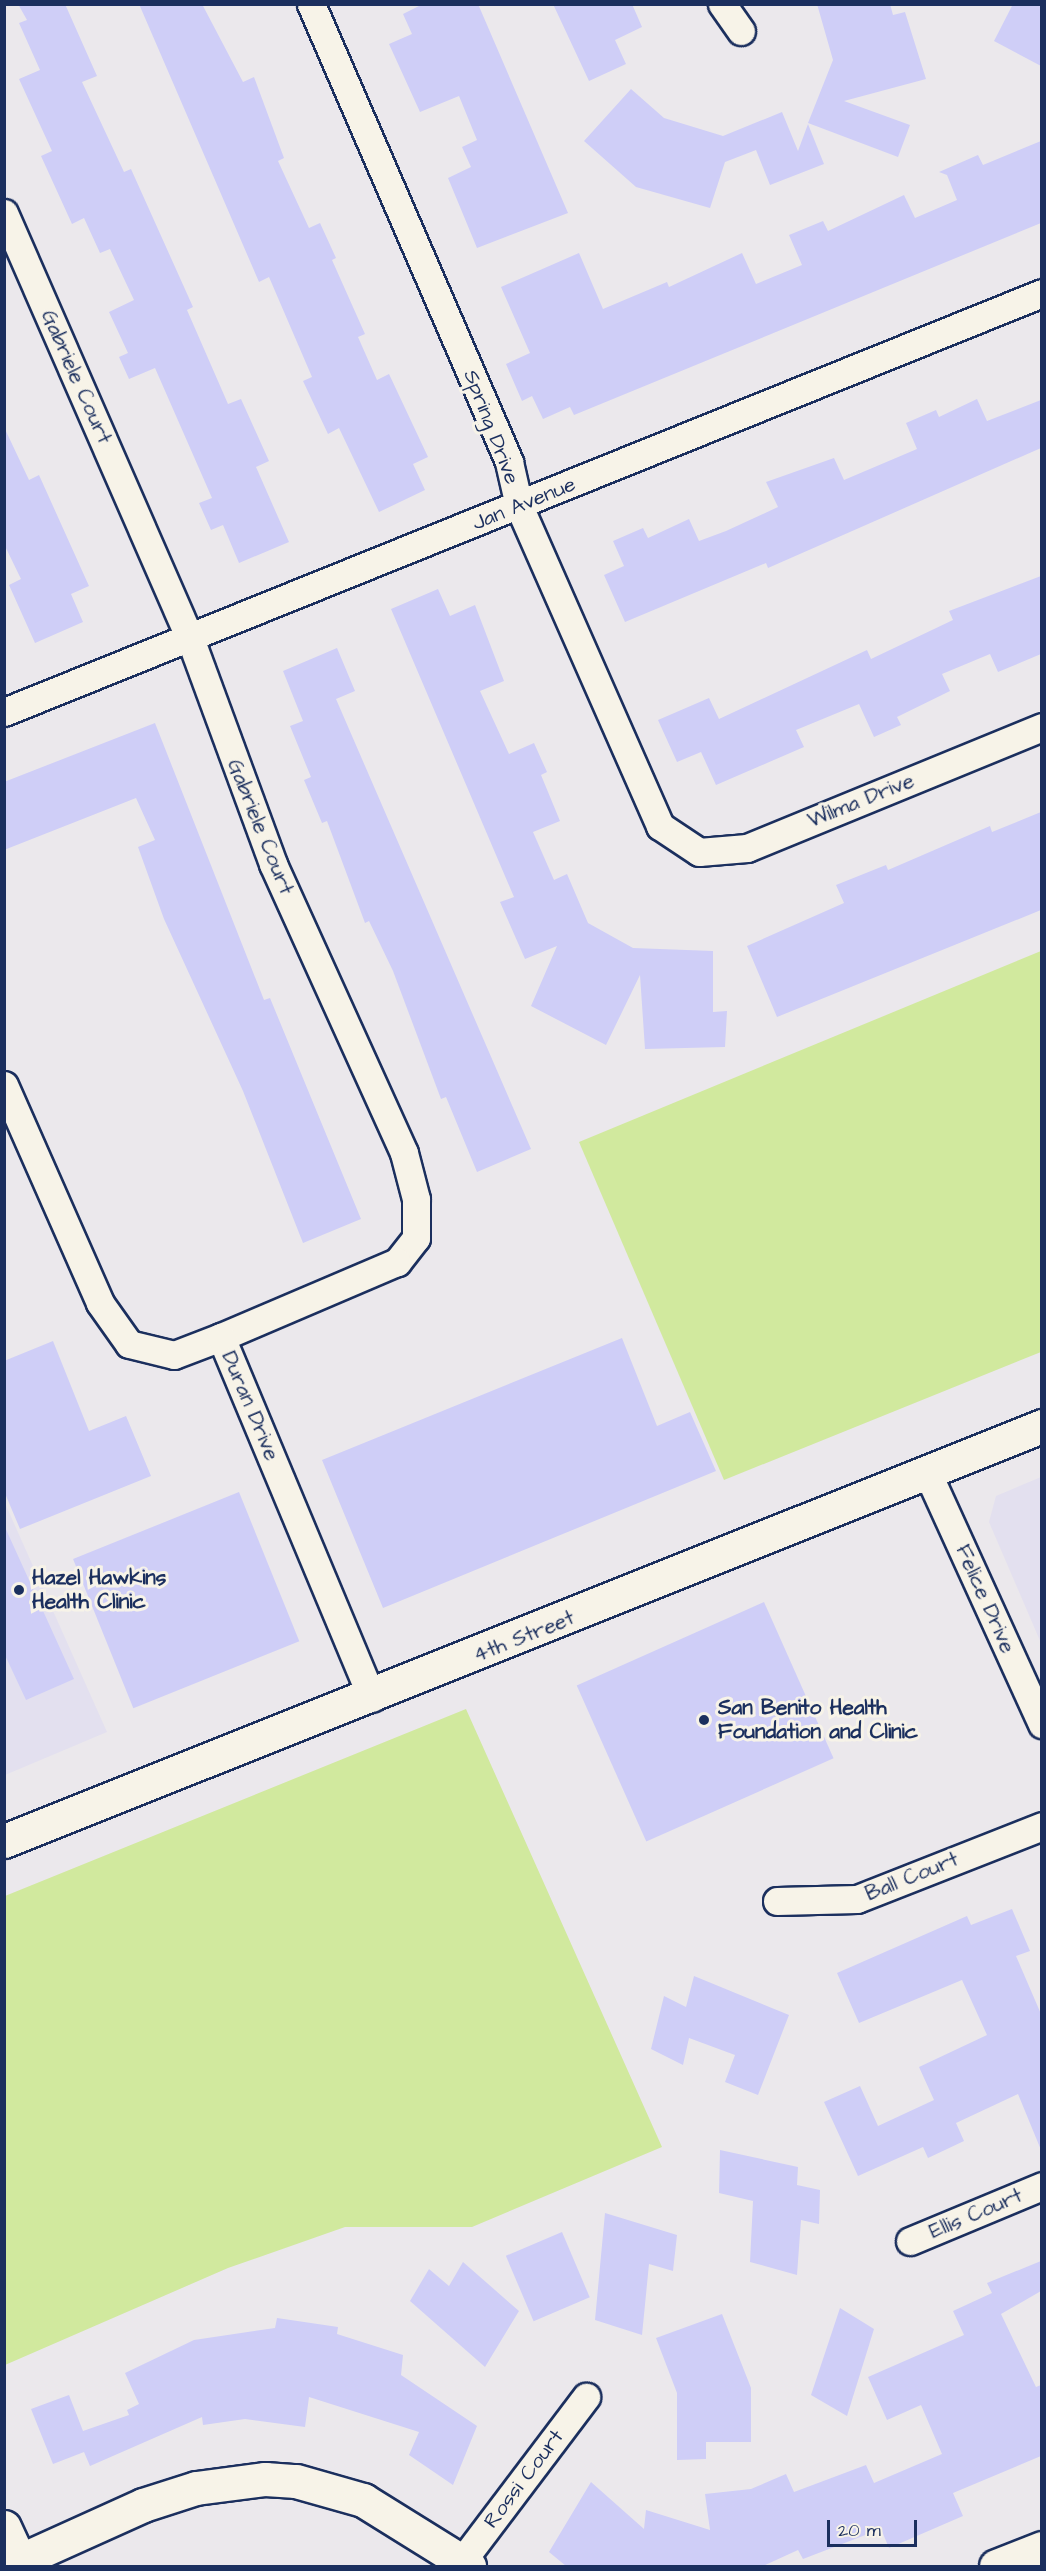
<!DOCTYPE html>
<html>
<head>
<meta charset="utf-8">
<style>
  body { margin:0 }
  #map { position:relative; width:1046px; height:2571px; overflow:hidden; background:#ebe8ec; font-family:"Architects Daughter",sans-serif }
  div>[style] { position:absolute }
  [style*='--x'] { left:calc(var(--x)*1px); top:calc(var(--y)*1px); width:calc(var(--w)*1px); rotate:calc(var(--a)*1deg) }
  .built>* { inset:0; background:#e3e0ef }
  .green>* { inset:0; background:#d1e99e }
  .building>* { inset:0; background:#cfcef7; transform-origin:0 0 }
  .roads { filter:drop-shadow(2px 0 #1b2f5e) drop-shadow(-2px 0 #1b2f5e) drop-shadow(0 2px #1b2f5e) drop-shadow(0 -2px #1b2f5e) }
  .minor>* { height:27px; margin:-13.5px; padding:0 13.5px; transform-origin:13.5px; border-radius:13.5px; background:#f7f3e8 }
  .tertiary>* { height:33px; margin:-16.5px; padding:0 16.5px; transform-origin:16.5px; border-radius:16.5px; background:#f7f3e8 }
  .secondary>* { height:33px; margin:-16.5px; padding:0 16.5px; transform-origin:16.5px; border-radius:16.5px; background:#f7f3e8 }
  .dots>* { width:16px; height:16px; translate:-50% -50%; box-sizing:border-box; border:3px solid #f7f3e8; border-radius:50% }
  span { translate:-50% -50%; white-space:nowrap; text-align:center; line-height:1.15; -webkit-text-stroke:6px #f7f3e8; paint-order:stroke }
  .street-label { font-size:21px; color:#1b2f5e }
  .poi-label { font-size:21px; color:#1b2f5e; font-weight:700 }
  .left { translate:0 -50%; text-align:left }
  .frame { position:absolute; inset:0; border:6px solid #1b2f5e; pointer-events:none }
  .scale { position:absolute; left:827px; top:2520px; width:90px; height:27px; box-sizing:border-box; border:3px solid #1b2f5e; border-top:0; padding-left:8px; font-size:18px; line-height:21px; white-space:nowrap; color:#1b2f5e; -webkit-text-stroke:4px #f7f3e8; paint-order:stroke }
</style>
</head>
<body>
<div id="map">
  <div class="built">
    <div style="clip-path:polygon(1041px 1477px,1041px 1643px,989px 1522px,996px 1496px)"></div>
    <div style="clip-path:polygon(4px 1501px,107px 1732px,5px 1775px,4px 1775px)"></div>
  </div>
  <div class="green">
    <div style="clip-path:polygon(1041px 951px,1041px 1352px,724px 1480px,579px 1142px)"></div>
    <div style="clip-path:polygon(466px 1709px,662px 2147px,472px 2227px,345px 2227px,228px 2268px,5px 2365px,5px 1896px)"></div>
  </div>
  <div class="building">
    <div style="clip-path:polygon(18px 4px,65px 4px,97px 76px,82px 82px,124px 172px,131px 169px,193px 307px,187px 310px,228px 404px,241px 399px,269px 461px,256px 467px,289px 542px,239px 563px,223px 525px,211px 530px,199px 503px,212px 498px,155px 368px,129px 379px,119px 357px,128px 353px,109px 312px,134px 300px,110px 249px,100px 253px,84px 218px,72px 224px,41px 156px,52px 151px,19px 79px,40px 70px,19px 23px,27px 20px)"></div>
    <div style="clip-path:polygon(139px 4px,202px 4px,243px 82px,254px 77px,284px 158px,278px 161px,309px 228px,320px 223px,336px 258px,332px 260px,365px 334px,358px 337px,377px 380px,389px 374px,428px 457px,413px 464px,425px 490px,379px 512px,339px 428px,328px 434px,303px 381px,312px 377px,269px 277px,259px 282px)"></div>
    <div style="clip-path:polygon(423px 4px,478px 4px,568px 213px,477px 248px,448px 178px,471px 167px,462px 147px,477px 140px,459px 96px,420px 112px,389px 44px,412px 34px,403px 14px)"></div>
    <div style="clip-path:polygon(553px 4px,632px 4px,642px 27px,615px 40px,626px 64px,589px 81px)"></div>
    <div style="clip-path:polygon(817px 4px,890px 4px,893px 15px,905px 12px,926px 79px,844px 101px,910px 125px,898px 157px,808px 123px,833px 60px)"></div>
    <div style="clip-path:polygon(1013px 4px,1041px 4px,1041px 66px,994px 41px)"></div>
    <div style="clip-path:polygon(631px 89px,664px 118px,723px 136px,782px 112px,798px 151px,808px 124px,824px 164px,770px 185px,756px 150px,725px 162px,710px 208px,636px 187px,584px 141px)"></div>
    <div style="clip-path:polygon(1041px 141px,1041px 223px,574px 415px,570px 407px,543px 419px,532px 396px,522px 401px,506px 364px,530px 353px,501px 287px,579px 253px,603px 309px,667px 282px,669px 287px,742px 253px,756px 284px,802px 265px,789px 235px,823px 221px,828px 231px,904px 195px,915px 218px,957px 200px,947px 175px,939px 172px,978px 155px,983px 165px)"></div>
    <div style="clip-path:polygon(977px 399px,987px 421px,1041px 400px,1041px 448px,768px 568px,766px 563px,625px 622px,604px 575px,624px 566px,613px 541px,643px 528px,648px 538px,689px 519px,699px 541px,726px 531px,778px 507px,766px 482px,834px 458px,844px 480px,917px 449px,906px 423px,936px 410px,939px 417px)"></div>
    <div style="clip-path:polygon(4px 427px,29px 480px,39px 475px,89px 586px,71px 594px,83px 622px,35px 643px,9px 585px,21px 579px,4px 544px)"></div>
    <div style="clip-path:polygon(1041px 576px,1041px 654px,998px 672px,990px 654px,942px 674px,950px 691px,897px 717px,901px 725px,874px 737px,859px 704px,796px 730px,804px 747px,716px 785px,701px 752px,677px 762px,658px 720px,709px 698px,719px 719px,867px 650px,871px 659px,953px 620px,949px 611px)"></div>
    <div style="clip-path:polygon(438px 589px,450px 616px,475px 605px,504px 681px,480px 691px,509px 754px,534px 743px,547px 772px,541px 775px,560px 821px,533px 832px,554px 880px,567px 874px,588px 923px,633px 948px,713px 951px,713px 1012px,727px 1011px,725px 1047px,645px 1049px,640px 975px,606px 1045px,531px 1006px,557px 946px,525px 959px,500px 902px,514px 897px,391px 609px)"></div>
    <div style="clip-path:polygon(337px 648px,355px 691px,336px 699px,531px 1149px,477px 1172px,446px 1097px,441px 1099px,393px 971px,369px 921px,365px 923px,327px 821px,322px 823px,304px 780px,311px 777px,290px 726px,303px 721px,283px 671px)"></div>
    <div style="clip-path:polygon(155px 723px,264px 1000px,270px 998px,361px 1219px,303px 1243px,243px 1091px,164px 919px,138px 847px,155px 840px,136px 798px,4px 850px,4px 782px)"></div>
    <div style="clip-path:polygon(1041px 812px,1041px 910px,777px 1017px,747px 946px,844px 903px,836px 885px,886px 865px,888px 870px,990px 826px,992px 832px)"></div>
    <div style="clip-path:polygon(622px 1338px,657px 1426px,690px 1412px,716px 1471px,383px 1608px,322px 1460px)"></div>
    <div style="clip-path:polygon(53px 1341px,89px 1431px,126px 1416px,151px 1476px,20px 1529px,4px 1491px,4px 1361px)"></div>
    <div style="left:239px;top:1492px;width:161px;height:179px;rotate:68deg"></div>
    <div style="clip-path:polygon(4px 1525px,74px 1679px,26px 1700px,4px 1653px)"></div>
    <div style="left:764px;top:1602px;width:171px;height:205px;rotate:66deg"></div>
    <div style="clip-path:polygon(1012px 1909px,1030px 1951px,1016px 1956px,1041px 2014px,1041px 2150px,1018px 2094px,956px 2123px,964px 2141px,928px 2158px,923px 2147px,858px 2176px,824px 2102px,860px 2086px,878px 2126px,934px 2100px,919px 2067px,987px 2035px,962px 1980px,859px 2023px,837px 1973px,967px 1916px,971px 1925px)"></div>
    <div style="clip-path:polygon(694px 1976px,789px 2015px,758px 2095px,725px 2082px,735px 2055px,689px 2038px,683px 2065px,651px 2049px,664px 1996px,686px 2007px)"></div>
    <div style="clip-path:polygon(720px 2150px,798px 2167px,797px 2185px,820px 2190px,819px 2224px,801px 2220px,797px 2275px,750px 2262px,753px 2201px,719px 2193px)"></div>
    <div style="clip-path:polygon(605px 2213px,677px 2235px,673px 2271px,649px 2264px,642px 2335px,595px 2320px)"></div>
    <div style="left:562px;top:2232px;width:71px;height:61px;rotate:67deg"></div>
    <div style="clip-path:polygon(1041px 2261px,1041px 2291px,1001px 2314px,1036px 2387px,1041px 2385px,1041px 2456px,953px 2493px,963px 2516px,889px 2548px,881px 2529px,803px 2559px,798px 2550px,763px 2566px,566px 2566px,549px 2552px,591px 2482px,644px 2529px,646px 2510px,710px 2530px,705px 2494px,751px 2489px,786px 2474px,794px 2492px,866px 2465px,874px 2483px,942px 2454px,921px 2405px,887px 2420px,868px 2377px,964px 2335px,953px 2311px,992px 2293px,987px 2283px)"></div>
    <div style="clip-path:polygon(463px 2262px,519px 2311px,485px 2367px,410px 2301px,429px 2269px,449px 2286px)"></div>
    <div style="clip-path:polygon(840px 2308px,874px 2329px,847px 2416px,811px 2395px)"></div>
    <div style="clip-path:polygon(722px 2314px,751px 2388px,751px 2442px,706px 2442px,706px 2459px,677px 2460px,677px 2393px,656px 2338px)"></div>
    <div style="clip-path:polygon(277px 2318px,338px 2327px,337px 2334px,403px 2355px,401px 2375px,477px 2426px,453px 2485px,409px 2455px,419px 2432px,309px 2397px,305px 2427px,245px 2419px,203px 2425px,202px 2417px,90px 2466px,84px 2452px,53px 2464px,31px 2409px,69px 2395px,83px 2431px,129px 2415px,127px 2410px,139px 2404px,125px 2373px,194px 2340px,275px 2328px)"></div>
  </div>
  <div class="roads">
    <div class="minor">
      <div style="--x:311;--y:4;--w:499;--a:66.6"></div>
      <div style="--x:509;--y:462;--w:45;--a:77.2"></div>
      <div style="--x:519;--y:506;--w:350;--a:66.2"></div>
      <div style="--x:660;--y:826;--w:47;--a:33.7"></div>
      <div style="--x:699;--y:852;--w:48;--a:-4.8"></div>
      <div style="--x:747;--y:848;--w:319;--a:-22.3"></div>
      <div style="--x:722;--y:4;--w:33;--a:55"></div>
      <div style="--x:4;--y:213;--w:464;--a:66.4"></div>
      <div style="--x:190;--y:638;--w:241;--a:69.8"></div>
      <div style="--x:273;--y:864;--w:317;--a:65.6"></div>
      <div style="--x:404;--y:1153;--w:48;--a:75.4"></div>
      <div style="--x:416;--y:1199;--w:39;--a:90"></div>
      <div style="--x:416;--y:1238;--w:31;--a:128"></div>
      <div style="--x:397;--y:1262;--w:191;--a:156.9"></div>
      <div style="--x:4;--y:712;--w:1119;--a:-21.98"></div>
      <div style="--x:4;--y:1085;--w:238;--a:66.2"></div>
      <div style="--x:100;--y:1303;--w:50;--a:54.7"></div>
      <div style="--x:129;--y:1344;--w:46;--a:13.7"></div>
      <div style="--x:174;--y:1355;--w:50;--a:-21"></div>
      <div style="--x:221;--y:1337;--w:391;--a:67.3"></div>
      <div style="--x:928;--y:1474;--w:275;--a:65.5"></div>
      <div style="--x:777;--y:1901;--w:80;--a:-1.4"></div>
      <div style="--x:857;--y:1899;--w:199;--a:-21.5"></div>
      <div style="--x:910;--y:2241;--w:143;--a:-22.6"></div>
      <div style="--x:462;--y:2561;--w:206;--a:-52.9"></div>
    </div>
    <div class="tertiary">
      <div style="--x:4;--y:2527;--w:43;--a:65.2"></div>
      <div style="--x:8;--y:2566;--w:148;--a:-24.3"></div>
      <div style="--x:143;--y:2505;--w:56;--a:-17.8"></div>
      <div style="--x:196;--y:2488;--w:70;--a:-7.4"></div>
      <div style="--x:265;--y:2479;--w:31;--a:4"></div>
      <div style="--x:296;--y:2481;--w:70;--a:15.8"></div>
      <div style="--x:363;--y:2500;--w:125;--a:31.9"></div>
      <div style="--x:996;--y:2566;--w:49;--a:-21.4"></div>
    </div>
    <div class="secondary">
      <div style="--x:4;--y:1841;--w:1118;--a:-21.79"></div>
    </div>
  </div>
  <div class="dots">
    <div style="left:19px;top:1590px;background:#1b2f5e"></div>
    <div style="left:704px;top:1720px;background:#1b2f5e"></div>
  </div>
  <div class="street-label">
    <span style="left:76px;top:377px;rotate:66deg">Gabriele Court</span>
    <span style="left:491px;top:427px;rotate:69deg">Spring Drive</span>
    <span style="left:524px;top:504px;rotate:-22deg">Jan Avenue</span>
    <span style="left:861px;top:801px;rotate:-22deg">Wilma Drive</span>
    <span style="left:260px;top:827px;rotate:68deg">Gabriele Court</span>
    <span style="left:250px;top:1406px;rotate:67deg">Duran Drive</span>
    <span style="left:985px;top:1599px;rotate:66deg">Felice Drive</span>
    <span style="left:524px;top:1637px;rotate:-22deg">4th Street</span>
    <span style="left:912px;top:1877px;rotate:-22deg">Ball Court</span>
    <span style="left:976px;top:2214px;rotate:-23deg">Ellis Court</span>
    <span style="left:524px;top:2479px;rotate:-53deg">Rossi Court</span>
  </div>
  <div class="poi-label">
    <span class="left" style="left:32px;top:1590px">Hazel Hawkins<br>Health Clinic</span>
    <span class="left" style="left:718px;top:1720px">San Benito Health<br>Foundation and Clinic</span>
  </div>
  <div class="frame"></div>
  <div class="scale">20 m</div>
</div>
</body>
</html>
